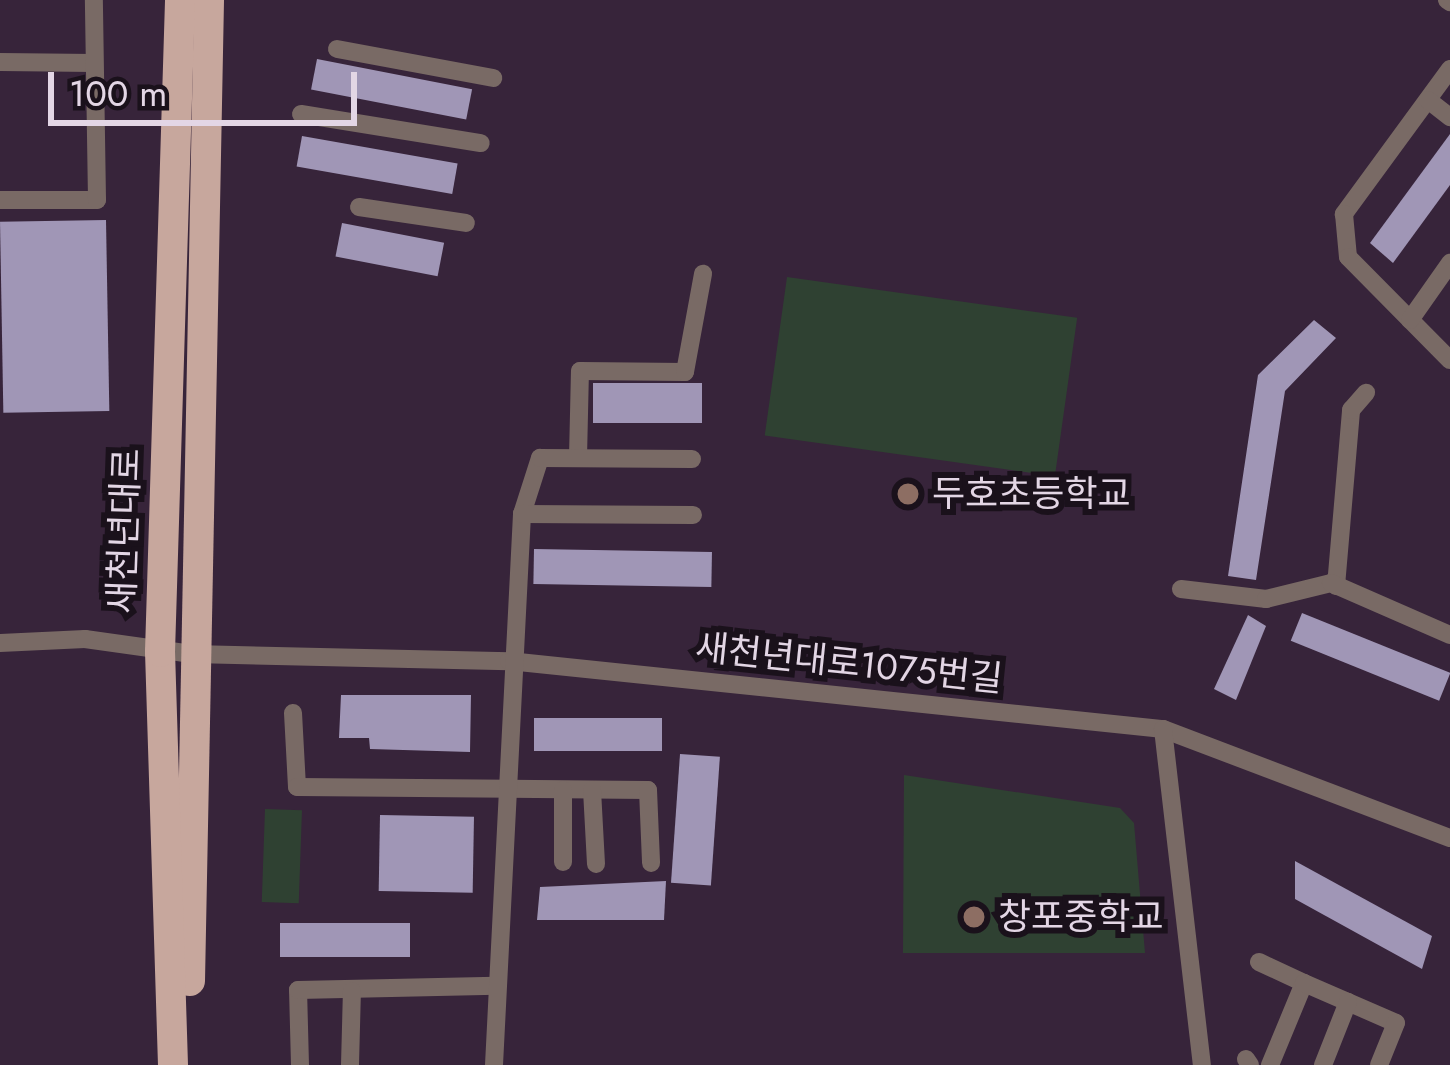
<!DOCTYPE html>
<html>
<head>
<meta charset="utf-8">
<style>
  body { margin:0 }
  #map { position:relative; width:1450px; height:1065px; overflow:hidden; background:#37243a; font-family:Jost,"Noto Sans KR",sans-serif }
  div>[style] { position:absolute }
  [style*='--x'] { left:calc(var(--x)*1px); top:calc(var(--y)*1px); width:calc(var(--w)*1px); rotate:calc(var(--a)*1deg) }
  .green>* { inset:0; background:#2f4132; transform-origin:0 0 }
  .building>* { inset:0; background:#a096b6; transform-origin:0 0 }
  .minor>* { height:18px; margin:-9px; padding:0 9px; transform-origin:9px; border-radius:9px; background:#796a65 }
  .primary>* { height:30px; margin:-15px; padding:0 15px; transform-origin:15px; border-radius:15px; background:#c7a79d }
  .dots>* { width:33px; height:33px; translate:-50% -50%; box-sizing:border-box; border:6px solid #1a111b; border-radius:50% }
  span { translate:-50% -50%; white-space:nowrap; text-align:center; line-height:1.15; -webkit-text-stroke:12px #1a111b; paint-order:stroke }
  .poi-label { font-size:36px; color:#e3d6e5 }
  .left { translate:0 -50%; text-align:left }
  .street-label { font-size:36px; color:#e3d6e5 }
  .scale { position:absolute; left:48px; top:72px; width:309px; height:54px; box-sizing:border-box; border:6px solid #e3d6e5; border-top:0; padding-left:15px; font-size:36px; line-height:42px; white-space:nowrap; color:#e3d6e5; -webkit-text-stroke:9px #1a111b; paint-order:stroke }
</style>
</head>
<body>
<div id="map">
  <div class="green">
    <div style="left:787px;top:277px;width:293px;height:160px;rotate:8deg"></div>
    <div style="clip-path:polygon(904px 775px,1120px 808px,1134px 823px,1145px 953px,903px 953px)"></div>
    <div style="left:265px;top:809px;width:37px;height:93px;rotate:2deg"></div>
  </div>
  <div class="building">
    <div style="left:317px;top:59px;width:158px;height:31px;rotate:11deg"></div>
    <div style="clip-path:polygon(1450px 134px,1450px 185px,1393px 263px,1370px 243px)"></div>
    <div style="left:302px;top:136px;width:158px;height:31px;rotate:10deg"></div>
    <div style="left:106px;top:220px;width:191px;height:106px;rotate:89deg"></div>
    <div style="left:342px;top:223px;width:104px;height:34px;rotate:11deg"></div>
    <div style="clip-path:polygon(1314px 320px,1336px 338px,1285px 391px,1256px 580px,1228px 576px,1258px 375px)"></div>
    <div style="left:702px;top:383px;width:40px;height:109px;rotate:90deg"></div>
    <div style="left:534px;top:549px;width:178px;height:35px;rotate:1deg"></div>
    <div style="left:1302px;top:613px;width:160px;height:30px;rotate:22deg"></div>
    <div style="clip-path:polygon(1248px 615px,1266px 626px,1236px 700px,1214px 689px)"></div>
    <div style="clip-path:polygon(341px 695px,471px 695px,470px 752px,370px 749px,369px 738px,339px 738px)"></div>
    <div style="left:534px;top:718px;width:128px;height:33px"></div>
    <div style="left:680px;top:754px;width:40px;height:129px;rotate:4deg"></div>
    <div style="left:380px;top:815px;width:94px;height:76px;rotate:1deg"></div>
    <div style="clip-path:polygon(1295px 861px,1432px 936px,1422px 969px,1295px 899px)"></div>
    <div style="clip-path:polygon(666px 881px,664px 920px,537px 920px,540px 887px)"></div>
    <div style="left:280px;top:923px;width:130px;height:34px"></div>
  </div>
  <div class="minor">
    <div style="--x:1447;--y:0;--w:4;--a:34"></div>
    <div style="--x:337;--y:49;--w:159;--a:10.5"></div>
    <div style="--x:0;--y:62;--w:94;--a:0.6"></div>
    <div style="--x:1450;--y:69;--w:180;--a:126.2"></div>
    <div style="--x:1344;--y:214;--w:43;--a:84.7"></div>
    <div style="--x:1348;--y:257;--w:145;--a:45.3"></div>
    <div style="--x:1428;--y:100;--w:28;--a:38"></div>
    <div style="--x:301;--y:114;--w:182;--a:9.2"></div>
    <div style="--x:0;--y:200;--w:97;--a:0"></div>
    <div style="--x:97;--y:200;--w:200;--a:-90.9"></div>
    <div style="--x:359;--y:207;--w:108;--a:8.5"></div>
    <div style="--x:1410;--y:320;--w:70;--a:-54.9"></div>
    <div style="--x:578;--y:458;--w:87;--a:-88.7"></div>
    <div style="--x:580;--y:371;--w:105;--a:0.5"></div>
    <div style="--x:685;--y:372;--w:100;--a:-79.6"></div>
    <div style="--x:522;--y:514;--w:59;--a:-72.2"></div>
    <div style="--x:540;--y:458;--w:152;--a:0.4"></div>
    <div style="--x:1336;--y:586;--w:177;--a:-85.1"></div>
    <div style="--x:1351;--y:410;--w:23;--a:-49"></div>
    <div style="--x:1181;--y:589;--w:86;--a:6.7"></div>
    <div style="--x:1266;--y:599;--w:67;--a:-13.8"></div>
    <div style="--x:1331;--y:583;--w:130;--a:23.6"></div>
    <div style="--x:0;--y:643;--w:85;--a:-2.7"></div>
    <div style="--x:85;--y:639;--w:108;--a:8"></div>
    <div style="--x:192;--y:654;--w:317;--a:1.3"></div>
    <div style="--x:509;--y:661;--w:658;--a:5.94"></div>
    <div style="--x:1163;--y:729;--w:307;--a:20.8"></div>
    <div style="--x:293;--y:713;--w:74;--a:86.9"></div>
    <div style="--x:297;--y:787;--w:351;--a:0.5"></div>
    <div style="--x:648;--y:790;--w:73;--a:87.6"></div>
    <div style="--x:1163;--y:729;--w:338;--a:83.4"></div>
    <div style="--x:563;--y:790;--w:72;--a:90"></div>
    <div style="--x:592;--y:790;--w:74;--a:86.9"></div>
    <div style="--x:1259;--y:962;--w:50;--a:25"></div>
    <div style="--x:1304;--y:983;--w:89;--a:112.5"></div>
    <div style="--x:1304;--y:983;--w:100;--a:23.5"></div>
    <div style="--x:1396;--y:1023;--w:45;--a:112"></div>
    <div style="--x:1246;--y:1059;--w:7;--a:56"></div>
    <div style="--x:300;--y:1065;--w:75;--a:-91.5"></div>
    <div style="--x:298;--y:990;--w:198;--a:-1.2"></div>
    <div style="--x:350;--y:1065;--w:74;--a:-88.5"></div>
    <div style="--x:494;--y:1065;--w:552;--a:-87.09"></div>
    <div style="--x:522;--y:514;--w:171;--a:0.3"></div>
    <div style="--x:1323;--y:1065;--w:68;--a:-68.4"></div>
  </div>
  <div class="primary">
    <div style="--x:190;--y:981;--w:981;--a:-88.89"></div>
    <div style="--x:173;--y:1065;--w:413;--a:-91.8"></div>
    <div style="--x:160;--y:652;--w:652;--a:-88.24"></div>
  </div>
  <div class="dots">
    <div style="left:908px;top:494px;background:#8d6e63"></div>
    <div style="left:974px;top:917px;background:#8d6e63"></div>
  </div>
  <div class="poi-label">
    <span class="left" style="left:932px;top:494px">두호초등학교</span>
    <span class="left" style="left:998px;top:917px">창포중학교</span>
  </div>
  <div class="street-label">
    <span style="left:124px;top:531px;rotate:-88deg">새천년대로</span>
    <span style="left:849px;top:663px;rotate:6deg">새천년대로1075번길</span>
  </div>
  <div class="scale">100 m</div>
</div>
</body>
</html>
